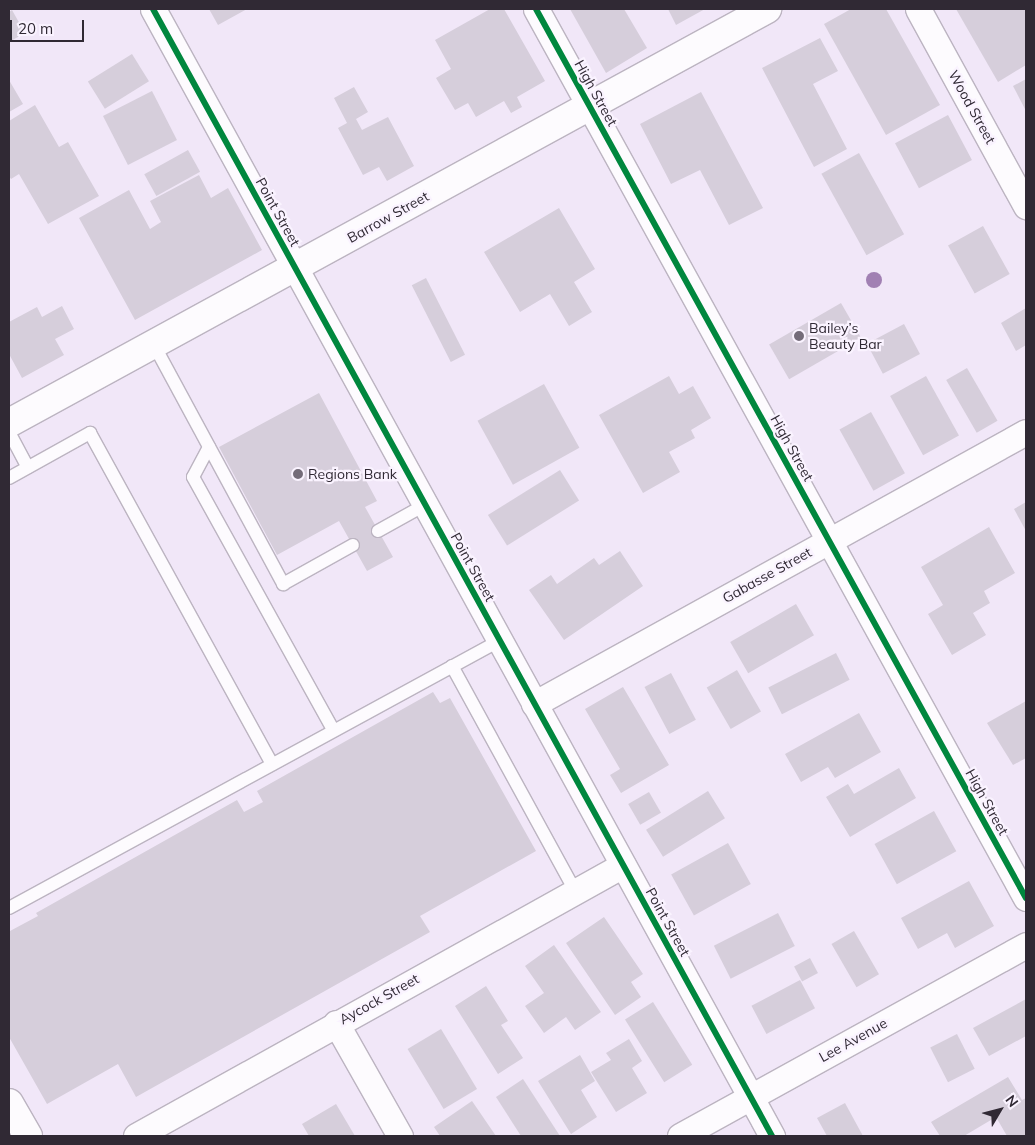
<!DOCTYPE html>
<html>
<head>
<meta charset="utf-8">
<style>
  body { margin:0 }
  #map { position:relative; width:1035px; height:1145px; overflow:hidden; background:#f1e7f8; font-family:Mulish,sans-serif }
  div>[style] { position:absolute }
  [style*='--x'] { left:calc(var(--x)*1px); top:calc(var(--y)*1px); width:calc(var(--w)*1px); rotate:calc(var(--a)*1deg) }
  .building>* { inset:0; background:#d6cedb; transform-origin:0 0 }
  .roads { filter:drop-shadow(1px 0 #bcb4c1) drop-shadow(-1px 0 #bcb4c1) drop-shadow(0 1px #bcb4c1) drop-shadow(0 -1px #bcb4c1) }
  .lane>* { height:12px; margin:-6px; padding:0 6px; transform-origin:6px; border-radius:6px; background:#fdfbfe }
  .street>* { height:25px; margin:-12.5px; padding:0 12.5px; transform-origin:12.5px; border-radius:12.5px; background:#fdfbfe }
  .secondary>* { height:28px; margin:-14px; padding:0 14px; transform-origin:14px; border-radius:14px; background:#fdfbfe }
  .cycleway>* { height:6px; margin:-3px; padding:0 3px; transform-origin:3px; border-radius:3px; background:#00873e }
  .trees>* { width:16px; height:16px; margin:-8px; border-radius:50%; background:#a180b3 }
  .dots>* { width:14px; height:14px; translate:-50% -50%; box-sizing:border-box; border:2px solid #faf3ff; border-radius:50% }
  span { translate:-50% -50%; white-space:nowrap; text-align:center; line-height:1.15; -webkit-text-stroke:4.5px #faf3ff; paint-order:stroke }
  .street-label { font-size:14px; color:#302934 }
  .poi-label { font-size:14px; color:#302934 }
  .left { translate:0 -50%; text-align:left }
  .frame { position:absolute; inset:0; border:10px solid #302934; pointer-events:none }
  .north { position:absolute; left:975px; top:1085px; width:50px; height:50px; -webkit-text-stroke:4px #faf3ff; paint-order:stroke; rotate:53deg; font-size:14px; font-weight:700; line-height:20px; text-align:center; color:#302934 }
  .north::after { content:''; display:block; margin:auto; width:18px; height:22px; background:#302934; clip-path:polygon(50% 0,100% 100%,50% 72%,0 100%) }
  .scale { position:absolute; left:10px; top:20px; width:74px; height:22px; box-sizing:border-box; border:2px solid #302934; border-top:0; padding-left:6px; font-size:15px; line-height:18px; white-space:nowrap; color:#302934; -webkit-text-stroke:4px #faf3ff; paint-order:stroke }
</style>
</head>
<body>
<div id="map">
  <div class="building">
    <div style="clip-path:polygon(209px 9px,247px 9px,218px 25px)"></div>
    <div style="clip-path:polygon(490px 9px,504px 9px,545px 81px,517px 97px,522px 107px,511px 113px,504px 101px,476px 117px,468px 103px,455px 110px,436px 78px,451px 69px,435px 40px)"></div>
    <div style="clip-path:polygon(570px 9px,624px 9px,647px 48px,606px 73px)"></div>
    <div style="clip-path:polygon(668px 9px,705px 9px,676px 25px)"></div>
    <div style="clip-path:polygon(851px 9px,886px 9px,940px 105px,886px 135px,824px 24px)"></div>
    <div style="clip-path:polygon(956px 9px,1026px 9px,1026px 65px,998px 82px)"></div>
    <div style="clip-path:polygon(12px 10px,25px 33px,9px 42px,9px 12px)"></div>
    <div style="clip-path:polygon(820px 38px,838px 71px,813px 84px,847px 149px,814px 167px,762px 68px)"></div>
    <div style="left:132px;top:54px;width:32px;height:52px;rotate:58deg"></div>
    <div style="clip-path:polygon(1026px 79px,1026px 111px,1013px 86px)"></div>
    <div style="clip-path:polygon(9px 80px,23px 104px,9px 112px)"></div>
    <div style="clip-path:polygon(354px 87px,368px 112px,356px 119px,362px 130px,388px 117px,414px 166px,387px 181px,379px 167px,363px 175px,338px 128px,347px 123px,334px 98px)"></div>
    <div style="left:152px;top:91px;width:55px;height:55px;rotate:63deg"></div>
    <div style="clip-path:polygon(701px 92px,763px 208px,729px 225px,700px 170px,671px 184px,640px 124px)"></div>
    <div style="clip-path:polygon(35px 105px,59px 147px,68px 142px,99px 196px,48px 224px,19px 174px,11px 179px,9px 176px,9px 121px)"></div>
    <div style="left:948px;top:115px;width:51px;height:60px;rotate:62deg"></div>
    <div style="left:188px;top:150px;width:25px;height:50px;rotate:61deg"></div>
    <div style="left:859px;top:153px;width:93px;height:43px;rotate:61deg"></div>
    <div style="clip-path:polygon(199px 175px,211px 198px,228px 188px,262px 250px,135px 320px,79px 218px,129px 190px,150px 229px,161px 222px,150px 201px)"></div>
    <div style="clip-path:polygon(559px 208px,595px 269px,574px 282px,592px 312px,569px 326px,550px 294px,520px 312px,484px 252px)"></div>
    <div style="left:983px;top:226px;width:55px;height:40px;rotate:61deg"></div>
    <div style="left:426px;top:278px;width:86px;height:16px;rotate:63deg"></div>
    <div style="left:841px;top:303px;width:40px;height:83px;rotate:60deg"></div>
    <div style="clip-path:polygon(62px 306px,74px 329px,55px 339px,64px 355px,22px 378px,9px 354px,9px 322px,37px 307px,42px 317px)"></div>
    <div style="clip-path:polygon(1026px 308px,1026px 345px,1016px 351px,1001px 323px)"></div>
    <div style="left:904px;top:324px;width:34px;height:42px;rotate:62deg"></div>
    <div style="left:967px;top:368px;width:61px;height:24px;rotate:60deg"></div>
    <div style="clip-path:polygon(669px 376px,679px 394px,693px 386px,711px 418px,691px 430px,695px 438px,669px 452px,680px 472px,643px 493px,599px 415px)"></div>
    <div style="left:926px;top:376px;width:68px;height:41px;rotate:61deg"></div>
    <div style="left:544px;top:384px;width:73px;height:76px;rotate:61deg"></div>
    <div style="clip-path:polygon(319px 393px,377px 501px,365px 507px,393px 557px,367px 571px,339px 521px,277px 555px,219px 447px)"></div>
    <div style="left:871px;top:412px;width:70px;height:36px;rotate:61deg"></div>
    <div style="left:560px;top:470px;width:36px;height:85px;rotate:58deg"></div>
    <div style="clip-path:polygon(1026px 502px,1026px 531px,1014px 509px)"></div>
    <div style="clip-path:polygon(989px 527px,1015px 573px,984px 591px,990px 603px,973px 613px,986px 635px,952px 655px,928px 614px,943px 605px,921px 567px)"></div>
    <div style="clip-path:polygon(620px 551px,643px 586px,564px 640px,529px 590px,551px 575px,557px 584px,594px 558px,599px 565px)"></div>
    <div style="left:796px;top:604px;width:36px;height:76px;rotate:60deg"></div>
    <div style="left:836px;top:653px;width:30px;height:76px;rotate:63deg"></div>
    <div style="left:737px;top:670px;width:48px;height:35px;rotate:60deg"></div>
    <div style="left:671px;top:673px;width:53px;height:30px;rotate:62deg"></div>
    <div style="clip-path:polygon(623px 687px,669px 765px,621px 793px,610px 775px,620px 769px,585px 709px)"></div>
    <div style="clip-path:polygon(433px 692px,440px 703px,450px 698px,536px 851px,420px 916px,430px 932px,136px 1097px,118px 1064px,47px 1104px,9px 1037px,9px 928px,10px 931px,38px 916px,36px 913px,237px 800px,244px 812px,263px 802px,257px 791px)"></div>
    <div style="clip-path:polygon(1026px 701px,1026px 758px,1013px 765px,987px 723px)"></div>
    <div style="clip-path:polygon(859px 713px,881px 752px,835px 778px,828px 767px,801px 782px,785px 754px)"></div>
    <div style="clip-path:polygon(899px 768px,916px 798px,850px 837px,826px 797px,848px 784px,854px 794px)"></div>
    <div style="left:708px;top:791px;width:32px;height:73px;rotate:58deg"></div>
    <div style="left:649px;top:792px;width:24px;height:24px;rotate:60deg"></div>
    <div style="left:934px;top:811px;width:46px;height:68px;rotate:61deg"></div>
    <div style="left:728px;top:843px;width:47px;height:65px;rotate:61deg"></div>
    <div style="clip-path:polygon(969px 881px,994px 926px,955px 948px,947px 933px,918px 949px,901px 918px)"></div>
    <div style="left:778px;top:913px;width:37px;height:72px;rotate:63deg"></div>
    <div style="clip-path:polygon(604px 917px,643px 974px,631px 982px,641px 997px,615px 1015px,566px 943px)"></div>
    <div style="left:854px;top:931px;width:50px;height:26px;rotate:60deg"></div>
    <div style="clip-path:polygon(554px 945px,601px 1012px,575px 1030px,566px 1017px,544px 1033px,525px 1006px,544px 993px,525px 966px)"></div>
    <div style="left:810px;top:958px;width:17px;height:18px;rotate:62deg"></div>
    <div style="left:800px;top:980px;width:32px;height:55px;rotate:62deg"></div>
    <div style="clip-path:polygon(486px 986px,508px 1021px,501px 1025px,523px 1058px,498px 1074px,455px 1006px)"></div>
    <div style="clip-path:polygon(1026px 999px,1026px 1036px,989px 1056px,973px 1028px)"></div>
    <div style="left:653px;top:1002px;width:74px;height:33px;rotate:58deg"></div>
    <div style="left:441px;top:1029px;width:70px;height:39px;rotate:59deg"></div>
    <div style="left:957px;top:1034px;width:39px;height:30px;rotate:63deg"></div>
    <div style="clip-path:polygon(629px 1039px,642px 1061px,632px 1068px,647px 1093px,616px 1112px,591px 1072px,611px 1060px,606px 1053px)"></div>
    <div style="clip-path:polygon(580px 1055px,595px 1081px,581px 1090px,597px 1117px,571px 1134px,538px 1081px)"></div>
    <div style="clip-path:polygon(1008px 1077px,1022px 1100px,1026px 1098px,1026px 1136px,1007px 1136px,996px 1117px,964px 1136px,940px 1136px,931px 1122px)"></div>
    <div style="clip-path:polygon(523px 1079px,560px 1136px,521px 1136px,496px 1097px)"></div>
    <div style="clip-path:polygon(472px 1101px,496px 1136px,440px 1136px,434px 1127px)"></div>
    <div style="clip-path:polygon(845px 1103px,863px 1136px,827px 1136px,817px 1118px)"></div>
    <div style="clip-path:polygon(336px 1104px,355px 1136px,309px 1136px,302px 1124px)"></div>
  </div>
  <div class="roads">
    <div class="lane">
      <div style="--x:154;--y:345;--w:272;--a:61.6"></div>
      <div style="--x:283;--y:584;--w:80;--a:-29.1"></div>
      <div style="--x:9;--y:432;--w:40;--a:62"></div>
      <div style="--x:209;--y:447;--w:34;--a:118"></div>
      <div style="--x:193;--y:477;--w:289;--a:61"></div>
      <div style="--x:9;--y:478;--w:93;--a:-29.1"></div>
      <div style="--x:90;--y:433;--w:378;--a:61.2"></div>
      <div style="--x:378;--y:531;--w:54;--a:-29"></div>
      <div style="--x:452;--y:666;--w:256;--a:61.3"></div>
      <div style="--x:9;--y:908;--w:558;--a:-28.59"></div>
    </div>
    <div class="street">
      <div style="--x:153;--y:9;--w:1286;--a:61.22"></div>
      <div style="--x:536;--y:9;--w:1015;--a:61.14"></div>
      <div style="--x:918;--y:9;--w:225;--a:61.3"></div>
      <div style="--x:534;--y:704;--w:562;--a:-28.94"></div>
      <div style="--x:336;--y:1023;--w:130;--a:60.5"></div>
      <div style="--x:136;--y:1136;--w:557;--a:-29.09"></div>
      <div style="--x:680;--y:1136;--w:395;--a:-28.9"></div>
    </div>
    <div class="secondary">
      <div style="--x:9;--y:423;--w:864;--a:-28.64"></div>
      <div style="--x:9;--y:1103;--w:38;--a:60"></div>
    </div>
  </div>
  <div class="cycleway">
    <div style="--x:153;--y:9;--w:1286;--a:61.22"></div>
    <div style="--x:536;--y:9;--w:1015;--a:61.14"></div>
  </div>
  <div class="trees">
    <div style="left:874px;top:280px"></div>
  </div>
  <div class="dots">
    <div style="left:799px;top:336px;background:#746c79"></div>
    <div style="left:298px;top:474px;background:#746c79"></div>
  </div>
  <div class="street-label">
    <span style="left:596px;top:93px;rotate:61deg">High Street</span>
    <span style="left:972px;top:107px;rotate:61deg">Wood Street</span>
    <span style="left:278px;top:212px;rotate:61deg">Point Street</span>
    <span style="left:388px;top:217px;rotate:-29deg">Barrow Street</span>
    <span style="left:792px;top:448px;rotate:61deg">High Street</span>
    <span style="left:473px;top:567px;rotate:61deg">Point Street</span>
    <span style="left:767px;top:575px;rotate:-29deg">Gabasse Street</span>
    <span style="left:987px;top:802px;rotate:61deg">High Street</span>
    <span style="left:668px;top:922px;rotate:61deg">Point Street</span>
    <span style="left:379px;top:999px;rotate:-29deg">Aycock Street</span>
    <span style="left:853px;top:1040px;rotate:-29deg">Lee Avenue</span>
  </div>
  <div class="poi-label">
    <span class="left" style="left:809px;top:336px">Bailey’s<br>Beauty Bar</span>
    <span class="left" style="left:308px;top:474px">Regions Bank</span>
  </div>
  <div class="frame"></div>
  <div class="north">N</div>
  <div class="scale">20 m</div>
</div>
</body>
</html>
